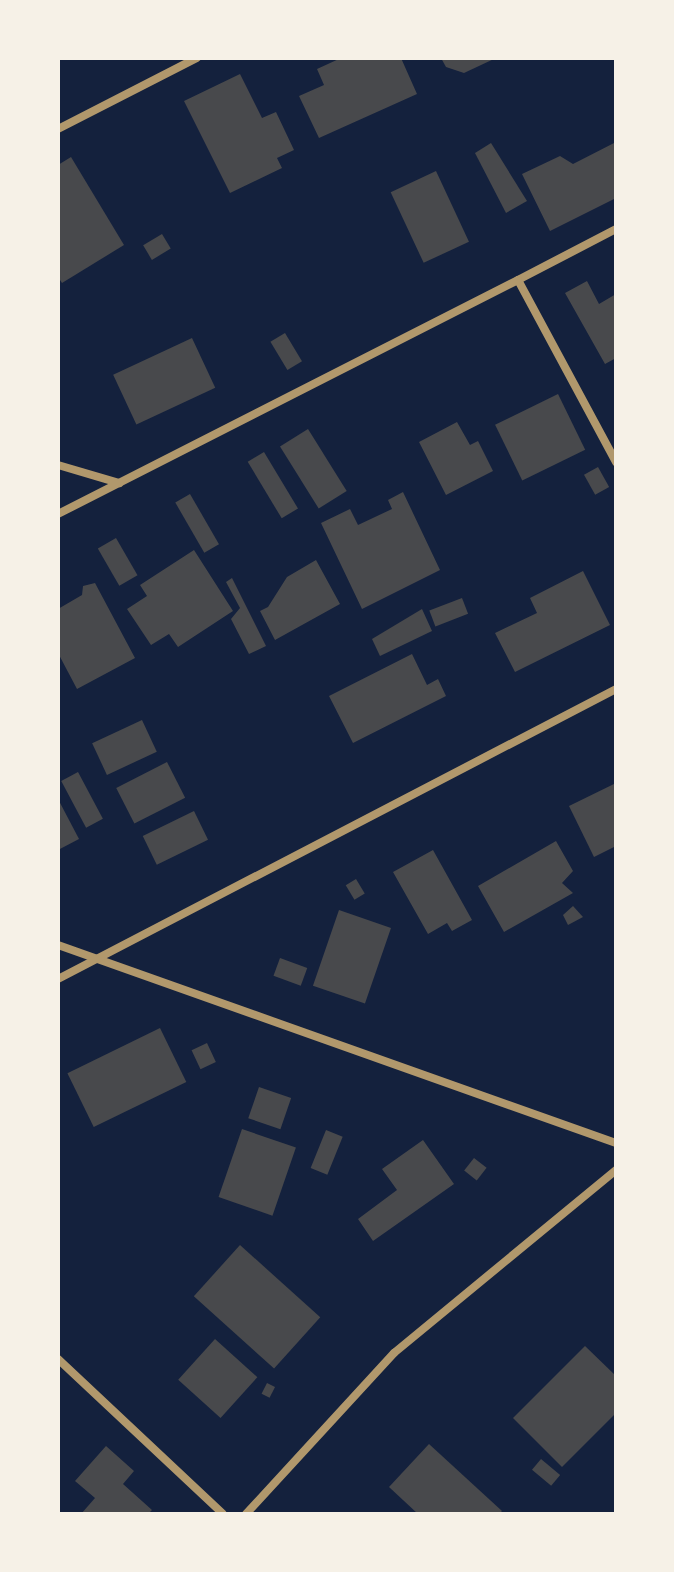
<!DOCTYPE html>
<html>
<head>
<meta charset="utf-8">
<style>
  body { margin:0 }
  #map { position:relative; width:674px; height:1572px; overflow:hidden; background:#14213d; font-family:Figtree,sans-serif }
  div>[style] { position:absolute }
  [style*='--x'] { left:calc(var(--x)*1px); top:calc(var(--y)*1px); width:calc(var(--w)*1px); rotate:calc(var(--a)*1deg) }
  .building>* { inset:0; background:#48494c; transform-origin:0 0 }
  .minor>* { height:8px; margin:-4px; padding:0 4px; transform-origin:4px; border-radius:4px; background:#b1986c }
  span { translate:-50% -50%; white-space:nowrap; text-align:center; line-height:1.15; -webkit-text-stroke:6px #f6f1e7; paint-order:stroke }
  .frame { position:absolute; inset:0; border:60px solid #f6f1e7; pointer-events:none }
</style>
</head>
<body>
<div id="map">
  <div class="building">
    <div style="clip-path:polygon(341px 58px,401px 58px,417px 94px,319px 138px,299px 96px,324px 85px,317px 69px)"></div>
    <div style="clip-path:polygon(441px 58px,496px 58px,464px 73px,446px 67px)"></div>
    <div style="clip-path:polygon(240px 74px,262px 118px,276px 112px,294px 150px,277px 158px,282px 168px,230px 193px,184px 101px)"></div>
    <div style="clip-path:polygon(616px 142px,616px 198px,550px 231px,522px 174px,560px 156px,573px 164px)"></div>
    <div style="clip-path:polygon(491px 143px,527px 201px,506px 213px,475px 153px)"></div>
    <div style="clip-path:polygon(71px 157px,124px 245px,62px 283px,58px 277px,58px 165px)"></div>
    <div style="left:436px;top:171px;width:78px;height:50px;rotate:65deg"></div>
    <div style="left:162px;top:234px;width:17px;height:22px;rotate:59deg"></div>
    <div style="clip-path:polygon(587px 281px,599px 304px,616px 294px,616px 358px,605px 364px,565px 293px)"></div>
    <div style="left:285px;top:333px;width:33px;height:17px;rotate:59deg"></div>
    <div style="left:192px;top:338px;width:55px;height:87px;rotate:65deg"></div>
    <div style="left:558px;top:394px;width:62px;height:70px;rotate:64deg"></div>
    <div style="clip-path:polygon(457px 422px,470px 445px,478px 441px,493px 471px,446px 495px,419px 442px)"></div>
    <div style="left:308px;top:429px;width:73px;height:33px;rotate:58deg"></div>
    <div style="left:264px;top:452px;width:66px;height:19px;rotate:59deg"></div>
    <div style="left:598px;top:467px;width:23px;height:16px;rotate:61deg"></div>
    <div style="clip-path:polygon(403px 492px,440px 570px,362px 609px,321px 523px,350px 509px,358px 525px,392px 509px,388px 500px)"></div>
    <div style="left:190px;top:494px;width:58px;height:17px;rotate:60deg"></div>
    <div style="left:116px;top:538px;width:43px;height:21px;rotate:60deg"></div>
    <div style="clip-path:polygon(194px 550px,233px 611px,178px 647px,169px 634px,151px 645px,127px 609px,147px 596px,140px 585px)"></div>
    <div style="clip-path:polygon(316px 560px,340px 604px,275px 640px,260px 611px,268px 607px,287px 577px)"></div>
    <div style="clip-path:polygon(583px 571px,610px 625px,515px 672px,495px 633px,537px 613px,530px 598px)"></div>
    <div style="clip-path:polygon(232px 578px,266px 646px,249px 654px,231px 619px,240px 608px,226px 582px)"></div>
    <div style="clip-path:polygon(95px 583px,135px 658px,77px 689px,58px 653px,58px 609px,82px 595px,83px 586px)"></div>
    <div style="left:462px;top:598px;width:17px;height:35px;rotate:69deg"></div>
    <div style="clip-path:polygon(422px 609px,432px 631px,380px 656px,372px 639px)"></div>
    <div style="clip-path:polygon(412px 654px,427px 685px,438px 679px,446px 696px,353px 743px,329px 696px)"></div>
    <div style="left:142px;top:720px;width:35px;height:55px;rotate:65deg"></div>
    <div style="left:167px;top:762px;width:40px;height:57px;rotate:63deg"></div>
    <div style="left:78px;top:772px;width:53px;height:19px;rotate:62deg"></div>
    <div style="clip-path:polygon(616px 783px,616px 846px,594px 857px,569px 806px)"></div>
    <div style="clip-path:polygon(58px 799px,79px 839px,58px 850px)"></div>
    <div style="left:194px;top:811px;width:32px;height:57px;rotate:64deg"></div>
    <div style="clip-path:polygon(556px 841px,573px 871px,562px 883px,573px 893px,504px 932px,478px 886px)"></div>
    <div style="clip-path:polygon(433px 850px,472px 920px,452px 931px,447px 923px,428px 934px,393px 872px)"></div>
    <div style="left:356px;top:879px;width:17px;height:12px;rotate:59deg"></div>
    <div style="clip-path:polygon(573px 906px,583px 917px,568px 925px,563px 915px)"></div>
    <div style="left:339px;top:910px;width:55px;height:80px;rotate:19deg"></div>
    <div style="left:280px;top:958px;width:29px;height:19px;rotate:20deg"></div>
    <div style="left:160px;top:1028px;width:60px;height:103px;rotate:64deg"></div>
    <div style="left:207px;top:1043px;width:21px;height:17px;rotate:65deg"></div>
    <div style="left:259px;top:1087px;width:34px;height:33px;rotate:19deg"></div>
    <div style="left:242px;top:1129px;width:57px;height:72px;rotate:19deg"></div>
    <div style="left:326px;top:1130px;width:18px;height:41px;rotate:22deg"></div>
    <div style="clip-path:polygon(423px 1140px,454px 1184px,373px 1241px,358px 1219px,397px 1190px,382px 1169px)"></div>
    <div style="left:474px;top:1158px;width:16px;height:16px;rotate:38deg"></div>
    <div style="left:240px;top:1245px;width:108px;height:69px;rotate:42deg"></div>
    <div style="left:215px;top:1339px;width:57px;height:55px;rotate:42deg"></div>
    <div style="clip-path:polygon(585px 1346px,616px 1376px,616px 1413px,562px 1467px,513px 1418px)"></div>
    <div style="left:267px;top:1383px;width:9px;height:12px;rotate:27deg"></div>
    <div style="clip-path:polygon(429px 1444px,502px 1511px,499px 1514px,418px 1514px,389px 1487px)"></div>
    <div style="clip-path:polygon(106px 1446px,134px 1471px,123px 1484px,152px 1510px,148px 1514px,81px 1514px,95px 1498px,75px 1481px)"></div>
    <div style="left:541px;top:1459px;width:25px;height:14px;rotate:40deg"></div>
  </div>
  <div class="minor">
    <div style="--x:58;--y:129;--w:156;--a:-27.1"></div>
    <div style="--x:616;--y:229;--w:110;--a:152.5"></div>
    <div style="--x:518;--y:280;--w:207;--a:61.7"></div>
    <div style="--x:58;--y:465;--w:64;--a:16.4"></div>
    <div style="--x:58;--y:514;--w:516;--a:-26.96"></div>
    <div style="--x:58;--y:945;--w:592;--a:19.54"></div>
    <div style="--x:58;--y:979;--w:629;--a:-27.46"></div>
    <div style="--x:58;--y:1359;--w:226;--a:43.2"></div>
    <div style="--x:246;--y:1514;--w:219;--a:-47.4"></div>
    <div style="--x:394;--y:1353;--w:288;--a:-39.5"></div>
  </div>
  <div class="frame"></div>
</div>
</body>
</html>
